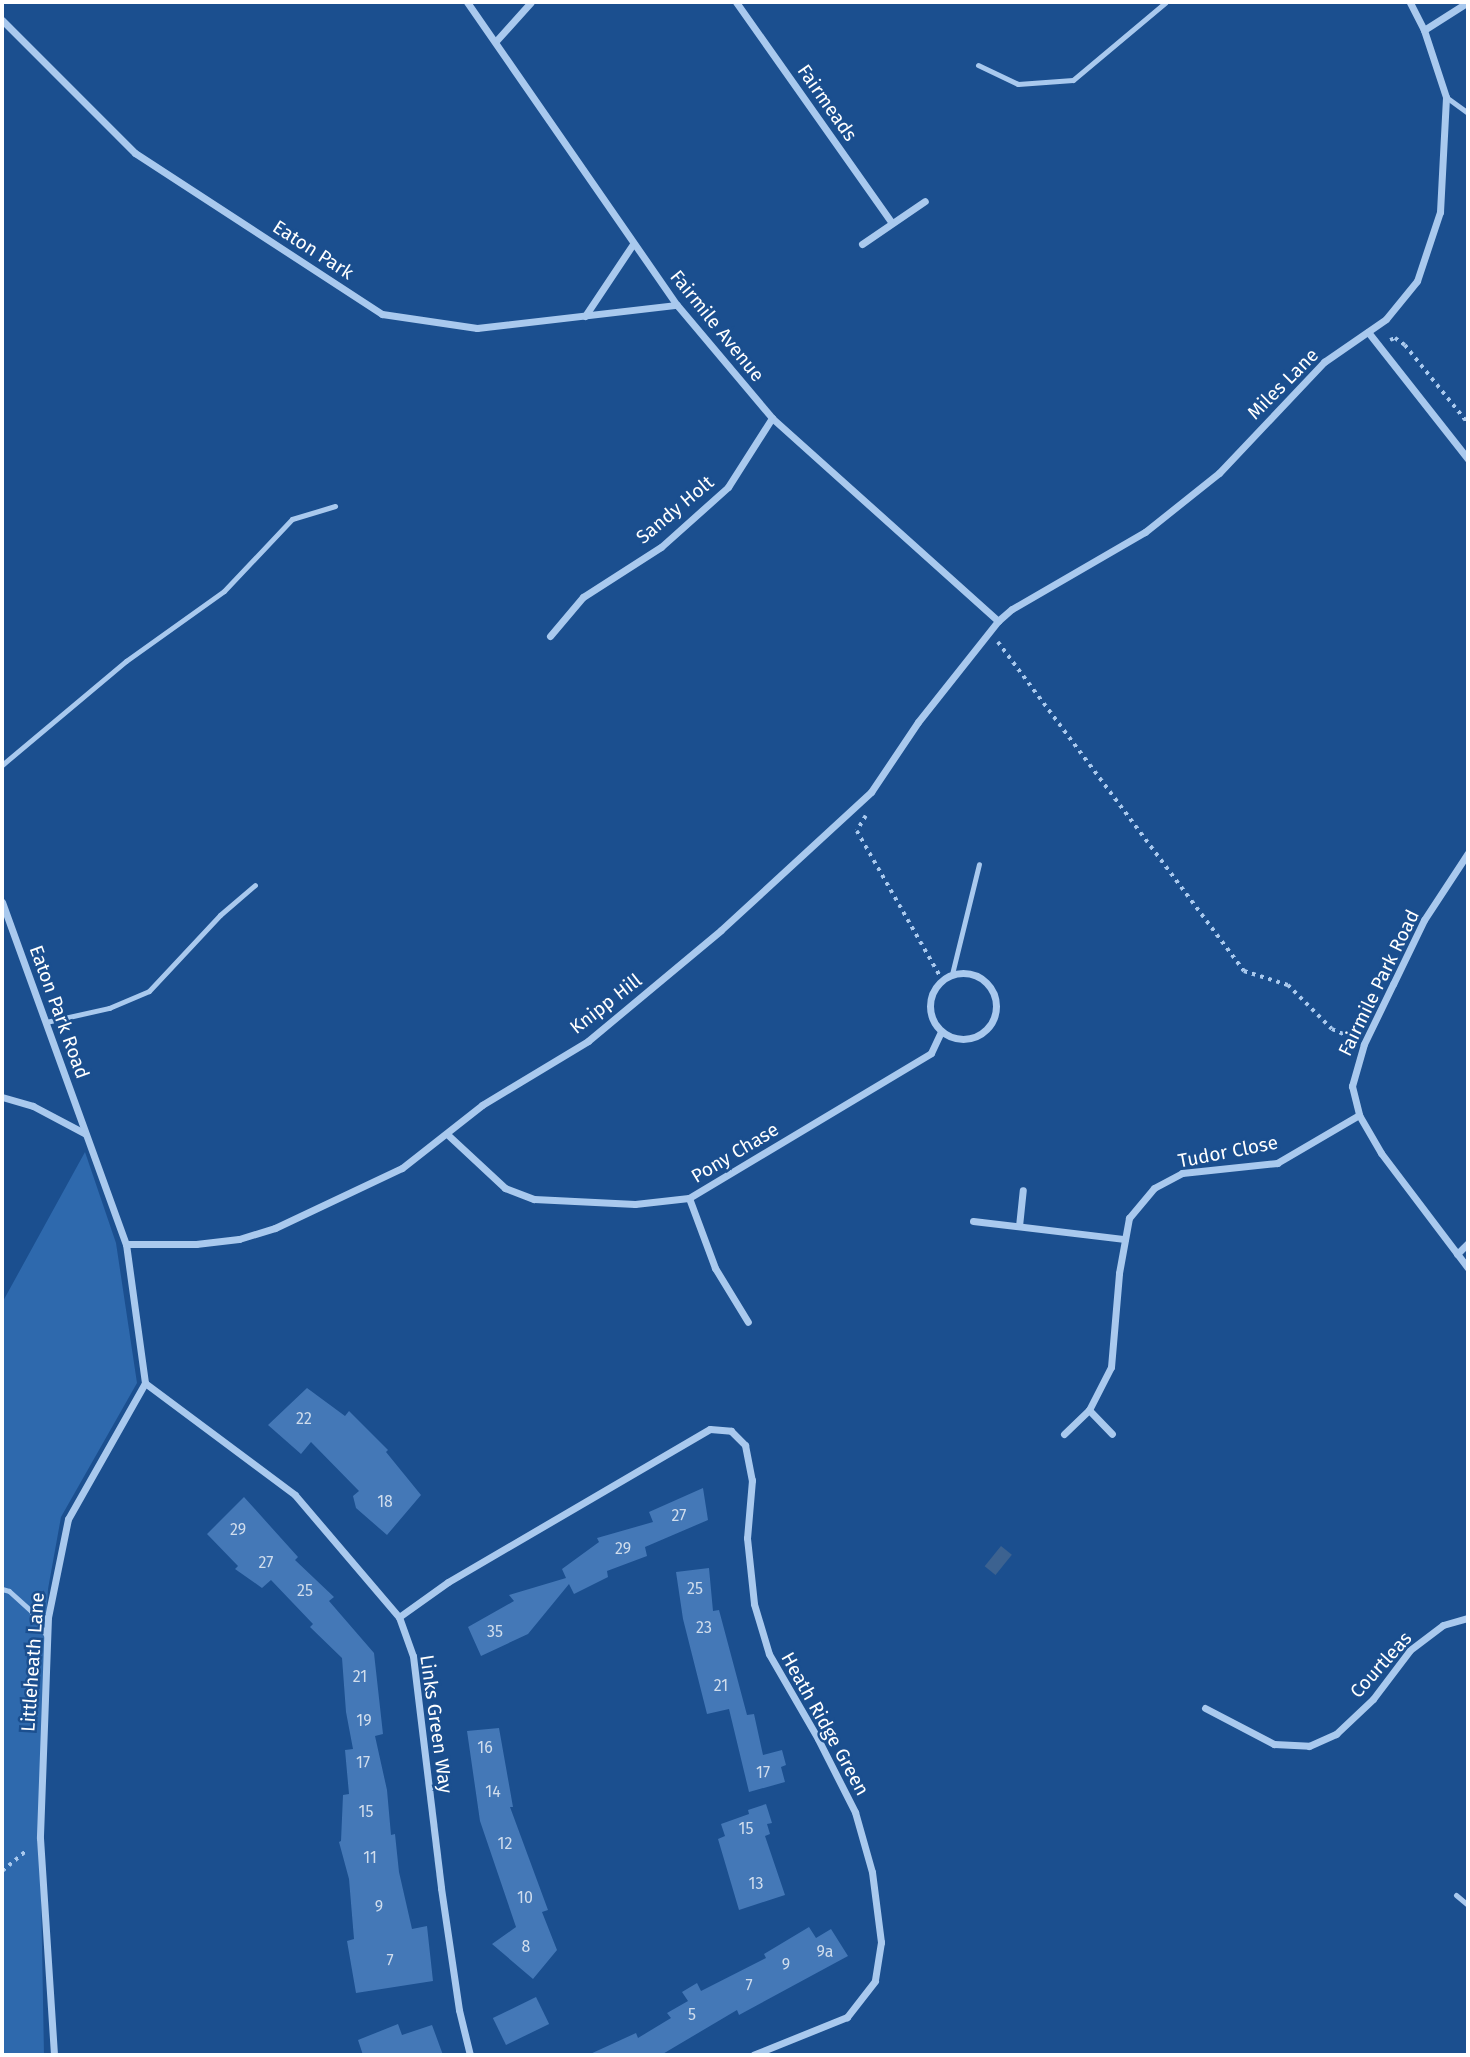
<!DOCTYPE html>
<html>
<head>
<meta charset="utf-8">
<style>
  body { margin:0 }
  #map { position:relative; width:1470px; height:2057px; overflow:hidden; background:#1b4f8f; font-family:"Fira Sans",sans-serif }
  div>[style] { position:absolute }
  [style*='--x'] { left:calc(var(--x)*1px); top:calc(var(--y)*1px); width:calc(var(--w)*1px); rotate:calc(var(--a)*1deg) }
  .green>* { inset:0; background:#2e69ad }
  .water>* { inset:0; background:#3c6290; transform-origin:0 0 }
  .building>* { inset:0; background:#4478b7; transform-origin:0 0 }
  .path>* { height:3.5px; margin-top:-1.75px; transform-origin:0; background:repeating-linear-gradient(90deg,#a9c9ee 0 3.5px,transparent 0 8.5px) }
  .lane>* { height:5px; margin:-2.5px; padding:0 2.5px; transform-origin:2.5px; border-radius:2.5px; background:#a9c9ee }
  .street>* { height:7px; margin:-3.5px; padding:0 3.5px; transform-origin:3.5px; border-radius:3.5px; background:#a9c9ee }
  .street>.ring { margin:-3.5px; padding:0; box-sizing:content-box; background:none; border:7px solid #a9c9ee; border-radius:50% }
  span { translate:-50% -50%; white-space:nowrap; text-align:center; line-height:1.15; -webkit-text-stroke:5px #1b4f8f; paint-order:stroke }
  .number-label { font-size:16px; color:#d0dded }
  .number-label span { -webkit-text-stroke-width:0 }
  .street-label { font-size:19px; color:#fff }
  .frame { position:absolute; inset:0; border:4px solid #fff; pointer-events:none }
</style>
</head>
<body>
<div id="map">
  <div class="green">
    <div style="clip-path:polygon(85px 1152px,116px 1243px,137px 1383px,61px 1517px,48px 1589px,44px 1666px,40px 1838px,44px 2055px,2px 2055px,2px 1303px)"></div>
  </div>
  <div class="water">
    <div style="left:1001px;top:1546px;width:14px;height:26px;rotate:39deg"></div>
  </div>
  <div class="building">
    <div style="clip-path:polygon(307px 1388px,345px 1416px,349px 1411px,388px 1450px,386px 1452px,421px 1495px,387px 1535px,356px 1508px,353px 1496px,359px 1491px,311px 1442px,301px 1454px,268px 1425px)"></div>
    <div style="clip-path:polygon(703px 1488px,708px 1520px,645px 1547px,647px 1556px,607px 1571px,608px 1577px,574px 1594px,569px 1584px,528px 1634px,481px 1656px,468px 1627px,514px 1601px,509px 1595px,566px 1578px,562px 1569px,599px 1542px,597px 1538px,653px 1522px,649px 1512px)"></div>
    <div style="clip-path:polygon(244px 1497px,298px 1557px,295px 1560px,334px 1597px,329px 1601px,374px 1653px,383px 1734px,375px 1736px,387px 1790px,391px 1835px,395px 1834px,399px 1872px,412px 1929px,427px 1926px,433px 1981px,356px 1993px,347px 1941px,354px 1939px,349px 1879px,339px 1842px,341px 1841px,343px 1795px,349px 1794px,345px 1750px,353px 1749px,346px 1712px,342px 1658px,310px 1627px,313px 1624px,271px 1580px,262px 1588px,235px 1569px,238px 1566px,207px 1534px)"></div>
    <div style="clip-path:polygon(709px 1568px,713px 1611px,719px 1610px,747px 1715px,754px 1714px,763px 1755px,782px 1750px,786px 1765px,781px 1767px,785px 1782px,749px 1792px,729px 1709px,707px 1714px,683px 1619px,676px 1572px)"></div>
    <div style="clip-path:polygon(499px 1728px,513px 1807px,510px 1807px,548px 1910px,542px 1912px,557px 1950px,533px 1979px,492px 1944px,516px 1927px,480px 1821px,467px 1731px)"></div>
    <div style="clip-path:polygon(766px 1804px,772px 1823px,767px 1824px,770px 1834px,765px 1836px,785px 1895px,739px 1910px,718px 1839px,725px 1836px,721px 1824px,749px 1814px,748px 1810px)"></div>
    <div style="clip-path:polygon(809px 1927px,816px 1938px,831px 1929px,848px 1956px,739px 2015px,737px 2010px,661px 2055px,588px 2055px,636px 2033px,638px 2038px,671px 2018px,667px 2013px,688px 2001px,682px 1992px,697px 1983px,701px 1991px,766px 1958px,764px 1954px)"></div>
    <div style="left:536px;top:1997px;width:30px;height:48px;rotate:64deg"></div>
    <div style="clip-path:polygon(398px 2024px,402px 2035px,432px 2025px,443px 2055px,363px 2055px,358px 2040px)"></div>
  </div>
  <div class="path">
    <div style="--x:1390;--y:340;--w:5;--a:-22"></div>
    <div style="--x:1395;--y:338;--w:12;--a:35"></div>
    <div style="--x:1405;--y:345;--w:100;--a:51.1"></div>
    <div style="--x:998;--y:642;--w:411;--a:53.2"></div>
    <div style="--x:1244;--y:971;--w:46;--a:17.7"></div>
    <div style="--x:1288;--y:985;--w:62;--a:45"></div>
    <div style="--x:1332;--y:1029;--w:22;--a:24"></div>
    <div style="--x:866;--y:816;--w:17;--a:121"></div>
    <div style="--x:857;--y:831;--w:167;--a:60.2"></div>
    <div style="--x:2;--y:1871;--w:33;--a:-40"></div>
  </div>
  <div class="lane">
    <div style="--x:978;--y:65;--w:44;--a:25.4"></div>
    <div style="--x:1018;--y:84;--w:55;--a:-4.2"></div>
    <div style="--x:1073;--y:80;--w:121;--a:-40"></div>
    <div style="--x:1446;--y:97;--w:27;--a:36"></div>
    <div style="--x:2;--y:765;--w:162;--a:-40"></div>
    <div style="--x:126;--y:661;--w:120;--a:-35.5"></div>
    <div style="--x:224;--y:591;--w:99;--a:-46.6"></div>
    <div style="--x:292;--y:519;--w:45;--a:-16.8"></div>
    <div style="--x:952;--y:974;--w:113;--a:-76.2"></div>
    <div style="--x:46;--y:1022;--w:65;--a:-12.5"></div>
    <div style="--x:109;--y:1008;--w:43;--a:-23"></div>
    <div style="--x:149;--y:991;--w:104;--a:-46.9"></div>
    <div style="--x:220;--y:915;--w:46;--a:-40.6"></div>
    <div style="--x:2;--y:1589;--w:7;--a:16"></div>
    <div style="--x:9;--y:1591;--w:30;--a:42"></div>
    <div style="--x:31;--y:1611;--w:31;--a:58"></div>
    <div style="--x:1456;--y:1895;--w:16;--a:40"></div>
  </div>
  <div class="street">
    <div style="--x:467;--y:2;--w:369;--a:55.3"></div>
    <div style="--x:677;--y:305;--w:148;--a:49.9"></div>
    <div style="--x:772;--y:418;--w:304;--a:41.9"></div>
    <div style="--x:736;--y:2;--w:269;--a:54.8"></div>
    <div style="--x:2;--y:20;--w:188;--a:45"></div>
    <div style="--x:135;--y:153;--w:295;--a:33.1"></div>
    <div style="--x:382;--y:314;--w:96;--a:8.4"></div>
    <div style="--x:477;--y:328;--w:201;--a:-6.6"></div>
    <div style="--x:1424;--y:30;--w:52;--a:-32.5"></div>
    <div style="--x:496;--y:41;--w:52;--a:-48.1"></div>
    <div style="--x:862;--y:244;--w:76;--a:-34.3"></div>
    <div style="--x:585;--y:316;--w:87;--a:-56.3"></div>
    <div style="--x:1368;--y:332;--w:162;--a:51.8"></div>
    <div style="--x:550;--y:636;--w:51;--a:-49.8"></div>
    <div style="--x:583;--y:597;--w:93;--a:-32.7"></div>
    <div style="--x:661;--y:547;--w:90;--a:-41.8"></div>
    <div style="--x:728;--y:487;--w:82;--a:-57.5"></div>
    <div style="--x:1468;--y:853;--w:80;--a:123.3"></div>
    <div style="--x:1424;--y:920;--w:71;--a:115.8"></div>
    <div style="--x:1393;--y:984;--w:67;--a:115.8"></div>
    <div style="--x:1364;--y:1044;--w:44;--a:105.9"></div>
    <div style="--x:1352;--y:1086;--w:30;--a:76"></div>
    <div style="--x:1359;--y:1115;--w:44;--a:59.9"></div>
    <div style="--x:1381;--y:1153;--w:144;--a:52.9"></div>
    <div style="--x:2;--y:902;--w:364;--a:70.1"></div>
    <div style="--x:126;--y:1244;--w:140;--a:82.2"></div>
    <div style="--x:145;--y:1383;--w:156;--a:119.5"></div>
    <div style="--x:68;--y:1519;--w:100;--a:101.5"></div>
    <div style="--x:48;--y:1617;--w:221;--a:92.1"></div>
    <div style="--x:40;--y:1838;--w:217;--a:86.3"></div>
    <div class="ring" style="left:930px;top:973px;width:59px;height:59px"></div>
    <div style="--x:2;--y:1097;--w:32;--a:16"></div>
    <div style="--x:33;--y:1106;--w:58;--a:27.9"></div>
    <div style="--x:448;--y:1135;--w:78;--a:42.9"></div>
    <div style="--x:505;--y:1188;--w:31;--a:21"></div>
    <div style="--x:534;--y:1199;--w:101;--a:2.8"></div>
    <div style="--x:635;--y:1204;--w:54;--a:-6.3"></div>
    <div style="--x:689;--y:1198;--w:282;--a:-30.9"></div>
    <div style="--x:931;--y:1053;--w:23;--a:-65"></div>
    <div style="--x:689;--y:1198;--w:75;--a:69.6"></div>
    <div style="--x:715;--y:1268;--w:63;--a:58.6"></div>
    <div style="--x:973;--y:1221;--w:153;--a:6.8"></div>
    <div style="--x:1019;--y:1226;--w:36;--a:-84"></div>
    <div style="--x:126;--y:1244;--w:70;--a:0"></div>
    <div style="--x:196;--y:1244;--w:43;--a:-6.6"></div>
    <div style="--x:239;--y:1239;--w:38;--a:-17"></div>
    <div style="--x:275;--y:1228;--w:140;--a:-25.3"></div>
    <div style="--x:402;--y:1168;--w:102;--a:-38.2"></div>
    <div style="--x:482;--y:1105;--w:124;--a:-31.1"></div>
    <div style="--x:588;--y:1041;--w:173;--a:-39.8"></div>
    <div style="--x:721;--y:930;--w:204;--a:-42.6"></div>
    <div style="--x:871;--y:792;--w:84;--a:-56.1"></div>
    <div style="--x:918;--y:722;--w:129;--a:-51.6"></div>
    <div style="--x:998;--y:621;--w:18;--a:-41"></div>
    <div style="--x:1012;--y:609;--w:154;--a:-30.1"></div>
    <div style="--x:1145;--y:532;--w:95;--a:-38.6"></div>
    <div style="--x:1219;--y:473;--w:153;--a:-46.6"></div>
    <div style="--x:1324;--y:362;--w:75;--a:-34.7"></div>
    <div style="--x:1386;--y:319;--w:49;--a:-50.8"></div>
    <div style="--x:1417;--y:281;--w:73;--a:-71.6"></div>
    <div style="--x:1440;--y:212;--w:115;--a:-87"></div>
    <div style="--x:1446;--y:97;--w:71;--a:-108.2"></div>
    <div style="--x:1424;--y:30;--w:31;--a:-117"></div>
    <div style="--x:1457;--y:1254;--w:16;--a:-45"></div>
    <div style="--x:145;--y:1383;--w:187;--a:36.7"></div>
    <div style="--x:295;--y:1495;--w:160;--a:49.6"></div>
    <div style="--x:399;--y:1617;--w:41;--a:70.3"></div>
    <div style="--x:413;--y:1656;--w:234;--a:83.1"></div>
    <div style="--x:441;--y:1888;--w:123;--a:81.6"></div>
    <div style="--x:459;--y:2010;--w:46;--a:76.3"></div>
    <div style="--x:1089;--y:1410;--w:33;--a:46"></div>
    <div style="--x:1064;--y:1434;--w:35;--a:-44"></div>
    <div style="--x:1089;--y:1410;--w:48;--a:-62.9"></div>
    <div style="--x:1111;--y:1367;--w:94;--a:-85.1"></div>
    <div style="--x:1119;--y:1273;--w:56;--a:-79.7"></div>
    <div style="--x:1129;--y:1218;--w:39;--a:-50"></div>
    <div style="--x:1154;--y:1188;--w:32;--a:-28"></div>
    <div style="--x:1182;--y:1173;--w:96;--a:-6"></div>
    <div style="--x:1277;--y:1163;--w:95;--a:-30.3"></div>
    <div style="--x:399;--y:1617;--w:60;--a:-35.5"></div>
    <div style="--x:448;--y:1582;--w:303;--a:-30.3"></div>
    <div style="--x:710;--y:1429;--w:21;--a:5"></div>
    <div style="--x:731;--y:1431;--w:20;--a:45"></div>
    <div style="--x:745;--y:1445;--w:36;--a:79"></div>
    <div style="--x:752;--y:1480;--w:58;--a:94.9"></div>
    <div style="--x:747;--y:1538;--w:66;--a:83.9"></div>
    <div style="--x:754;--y:1604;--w:52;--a:73.3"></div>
    <div style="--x:769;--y:1654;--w:98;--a:60"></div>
    <div style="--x:818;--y:1739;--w:82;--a:63.1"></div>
    <div style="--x:855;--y:1812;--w:62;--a:74.2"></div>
    <div style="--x:872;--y:1872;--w:71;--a:82.7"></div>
    <div style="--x:881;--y:1942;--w:39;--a:99"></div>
    <div style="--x:875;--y:1981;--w:46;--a:127.9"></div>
    <div style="--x:847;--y:2017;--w:101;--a:158"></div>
    <div style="--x:1205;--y:1708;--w:78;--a:27.6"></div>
    <div style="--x:1274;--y:1744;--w:35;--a:3"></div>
    <div style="--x:1309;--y:1746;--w:30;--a:-24"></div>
    <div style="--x:1336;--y:1734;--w:51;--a:-43.4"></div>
    <div style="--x:1373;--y:1699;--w:61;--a:-52.9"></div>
    <div style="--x:1410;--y:1650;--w:41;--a:-37.1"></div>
    <div style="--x:1443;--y:1625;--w:26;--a:-16"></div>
  </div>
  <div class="number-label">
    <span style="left:304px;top:1419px">22</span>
    <span style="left:385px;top:1502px">18</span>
    <span style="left:679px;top:1516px">27</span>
    <span style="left:238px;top:1530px">29</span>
    <span style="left:623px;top:1549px">29</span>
    <span style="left:266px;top:1563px">27</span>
    <span style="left:695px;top:1589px">25</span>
    <span style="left:305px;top:1591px">25</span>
    <span style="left:704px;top:1628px">23</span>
    <span style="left:495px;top:1632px">35</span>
    <span style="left:360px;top:1677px">21</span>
    <span style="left:721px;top:1686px">21</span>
    <span style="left:364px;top:1721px">19</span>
    <span style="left:485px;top:1748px">16</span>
    <span style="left:363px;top:1763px">17</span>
    <span style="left:763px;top:1773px">17</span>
    <span style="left:493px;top:1792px">14</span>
    <span style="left:366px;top:1812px">15</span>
    <span style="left:746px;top:1829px">15</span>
    <span style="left:505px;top:1844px">12</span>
    <span style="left:370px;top:1858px">11</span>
    <span style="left:756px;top:1884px">13</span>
    <span style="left:525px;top:1898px">10</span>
    <span style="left:379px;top:1907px">9</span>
    <span style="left:526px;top:1947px">8</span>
    <span style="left:825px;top:1952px">9a</span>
    <span style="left:390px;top:1961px">7</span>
    <span style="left:786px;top:1965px">9</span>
    <span style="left:749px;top:1986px">7</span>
    <span style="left:692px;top:2015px">5</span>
  </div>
  <div class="street-label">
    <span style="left:827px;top:103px;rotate:55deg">Fairmeads</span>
    <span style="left:313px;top:250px;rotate:33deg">Eaton Park</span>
    <span style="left:717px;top:326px;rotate:51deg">Fairmile Avenue</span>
    <span style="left:1283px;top:384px;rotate:-45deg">Miles Lane</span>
    <span style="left:675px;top:510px;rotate:-40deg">Sandy Holt</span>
    <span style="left:1379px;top:983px;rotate:-64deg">Fairmile Park Road</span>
    <span style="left:606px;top:1004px;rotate:-38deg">Knipp Hill</span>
    <span style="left:59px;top:1012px;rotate:70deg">Eaton Park Road</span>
    <span style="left:1228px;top:1152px;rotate:-11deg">Tudor Close</span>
    <span style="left:735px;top:1153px;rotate:-31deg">Pony Chase</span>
    <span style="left:33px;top:1662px;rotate:-86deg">Littleheath Lane</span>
    <span style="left:1381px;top:1665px;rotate:-48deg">Courtleas</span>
    <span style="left:436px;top:1724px;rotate:82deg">Links Green Way</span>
    <span style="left:825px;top:1724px;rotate:61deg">Heath Ridge Green</span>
  </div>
  <div class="frame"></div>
</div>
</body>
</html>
